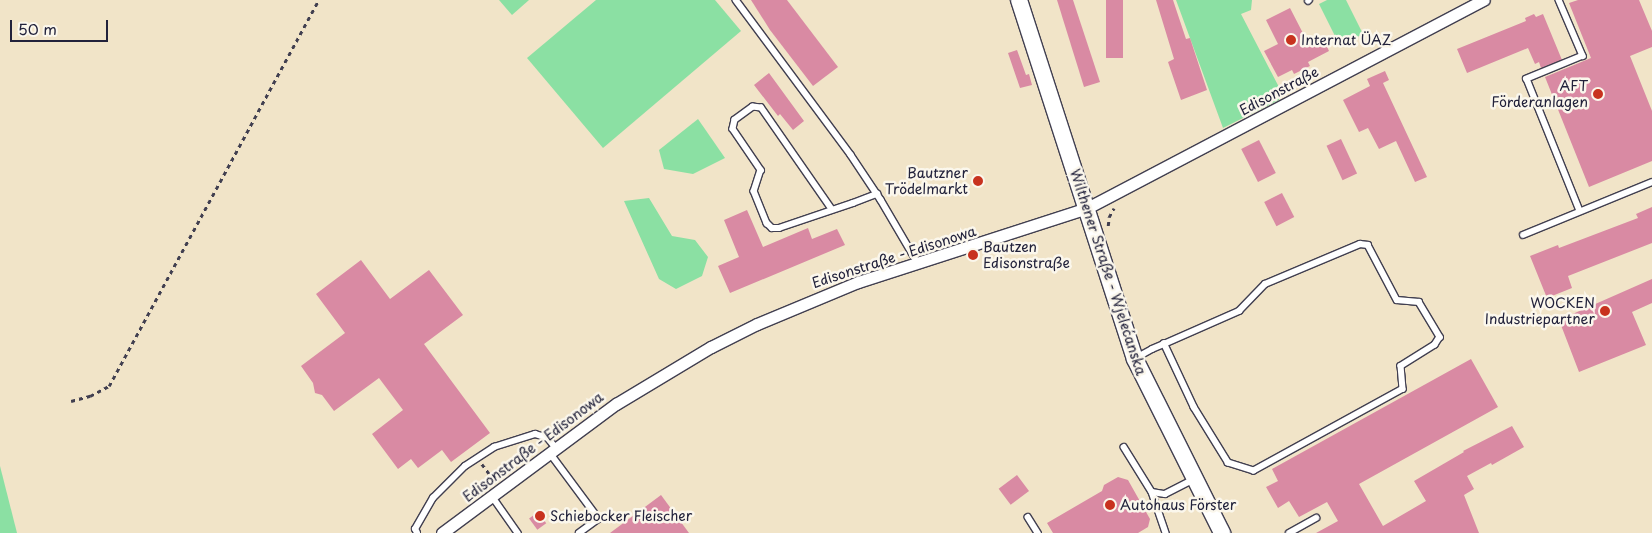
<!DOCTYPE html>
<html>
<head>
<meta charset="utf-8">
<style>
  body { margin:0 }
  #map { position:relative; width:1652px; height:533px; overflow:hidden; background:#f1e4c8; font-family:"Playpen Sans",sans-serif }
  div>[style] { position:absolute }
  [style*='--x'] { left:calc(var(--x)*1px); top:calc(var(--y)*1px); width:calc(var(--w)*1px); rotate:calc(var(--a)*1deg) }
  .green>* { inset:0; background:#8be0a3 }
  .building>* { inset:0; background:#d98aa3; transform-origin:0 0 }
  .path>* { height:2.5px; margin-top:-1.25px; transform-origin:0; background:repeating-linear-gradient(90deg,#413f50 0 4px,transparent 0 8px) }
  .roads { filter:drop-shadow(1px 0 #413f50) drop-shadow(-1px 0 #413f50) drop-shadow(0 1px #413f50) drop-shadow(0 -1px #413f50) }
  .lane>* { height:5.5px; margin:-2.75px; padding:0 2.75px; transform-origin:2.75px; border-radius:2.75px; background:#fff }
  .street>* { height:11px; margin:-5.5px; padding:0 5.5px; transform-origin:5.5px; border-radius:5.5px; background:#fff }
  .secondary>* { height:16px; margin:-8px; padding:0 8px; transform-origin:8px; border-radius:8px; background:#fff }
  .dots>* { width:14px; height:14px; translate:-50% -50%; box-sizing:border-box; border:2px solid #fbf7ec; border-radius:50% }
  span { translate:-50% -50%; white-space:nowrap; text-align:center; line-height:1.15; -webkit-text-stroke:5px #fbf7ec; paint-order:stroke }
  .poi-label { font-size:14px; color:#22223b }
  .left { translate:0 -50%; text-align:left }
  .right { translate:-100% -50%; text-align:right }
  .street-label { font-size:14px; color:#22223b }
  .scale { position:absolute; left:10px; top:20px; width:98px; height:22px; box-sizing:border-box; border:2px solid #22223b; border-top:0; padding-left:6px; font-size:15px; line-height:18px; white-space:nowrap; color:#22223b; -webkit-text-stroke:4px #fbf7ec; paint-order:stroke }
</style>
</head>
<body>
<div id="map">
  <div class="green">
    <div style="clip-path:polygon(499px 0,529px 0,512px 15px)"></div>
    <div style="clip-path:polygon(596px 0,715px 0,741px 31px,603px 148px,527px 58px)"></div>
    <div style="clip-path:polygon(1176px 0,1252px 0,1251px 10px,1241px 14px,1281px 91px,1279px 100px,1223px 128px)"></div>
    <div style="clip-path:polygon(1327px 0,1346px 0,1363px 34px,1340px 46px,1319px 4px)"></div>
    <div style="clip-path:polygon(698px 119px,725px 158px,693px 174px,664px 169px,659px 150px)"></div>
    <div style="clip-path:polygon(649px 198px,672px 236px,695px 240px,708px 257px,702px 276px,676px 289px,659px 279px,624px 201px)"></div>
    <div style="clip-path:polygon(0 466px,17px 533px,0 533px)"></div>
  </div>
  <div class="building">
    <div style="clip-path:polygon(751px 0,787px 0,838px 67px,813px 86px,770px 30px)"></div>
    <div style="clip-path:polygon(1057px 0,1073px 0,1100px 82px,1084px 87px)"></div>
    <div style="left:1106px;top:0;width:17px;height:58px"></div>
    <div style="clip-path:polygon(1156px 0,1173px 0,1186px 39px,1190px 38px,1207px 90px,1181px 100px,1168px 62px,1174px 59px)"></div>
    <div style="clip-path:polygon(1578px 0,1639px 0,1652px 31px,1652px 47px,1630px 56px,1652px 111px,1652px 161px,1589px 187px,1545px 77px,1591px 58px,1569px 3px)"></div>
    <div style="clip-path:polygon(1290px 8px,1308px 43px,1322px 36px,1329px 51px,1308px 62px,1310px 66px,1294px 74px,1292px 70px,1278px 77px,1264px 51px,1278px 44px,1266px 20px)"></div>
    <div style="clip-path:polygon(1534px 14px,1536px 17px,1543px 14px,1562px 60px,1541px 68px,1539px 62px,1535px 64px,1528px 48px,1467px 73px,1457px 49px,1526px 21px,1525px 18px)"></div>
    <div style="clip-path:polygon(1017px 50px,1026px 75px,1029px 74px,1032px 85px,1020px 88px,1008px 53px)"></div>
    <div style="clip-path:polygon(1385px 71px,1389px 80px,1383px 83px,1427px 177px,1415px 182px,1396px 141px,1379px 149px,1368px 128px,1359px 132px,1343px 100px,1370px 86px,1367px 79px)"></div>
    <div style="clip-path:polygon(769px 73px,804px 121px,793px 130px,780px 114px,778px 116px,754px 85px)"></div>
    <div style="left:1341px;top:139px;width:38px;height:16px;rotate:65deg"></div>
    <div style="left:1259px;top:140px;width:37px;height:20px;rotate:63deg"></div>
    <div style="left:1282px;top:193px;width:27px;height:20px;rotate:63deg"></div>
    <div style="clip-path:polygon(1652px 207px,1652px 243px,1568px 276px,1572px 288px,1547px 298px,1530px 256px,1558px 245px,1559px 248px,1638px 218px,1636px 214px)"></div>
    <div style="clip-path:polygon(747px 210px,763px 247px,808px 228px,812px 239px,837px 229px,845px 245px,730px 293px,718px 266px,739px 257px,724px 220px)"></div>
    <div style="clip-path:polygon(361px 260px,390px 299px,429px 270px,463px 315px,424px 344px,490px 433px,451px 462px,442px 450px,418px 468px,411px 459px,398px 469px,372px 434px,403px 410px,379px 378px,334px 411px,322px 395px,315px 393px,313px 383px,301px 366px,345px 333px,316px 294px)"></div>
    <div style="clip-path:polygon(1652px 279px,1652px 303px,1632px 312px,1646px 345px,1579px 372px,1559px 320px)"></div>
    <div style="clip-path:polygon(1471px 359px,1498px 407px,1359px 484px,1383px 526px,1426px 501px,1414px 481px,1464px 452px,1463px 451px,1512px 426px,1524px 447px,1492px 465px,1491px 463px,1467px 476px,1474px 489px,1464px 495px,1479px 533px,1316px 533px,1338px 521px,1327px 502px,1299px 517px,1289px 501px,1278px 508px,1266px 487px,1278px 481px,1272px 469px)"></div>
    <div style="left:1017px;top:475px;width:20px;height:23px;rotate:53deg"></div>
    <div style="clip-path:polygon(1118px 477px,1128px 480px,1150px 519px,1148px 527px,1138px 533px,1053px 533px,1047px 523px,1102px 491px,1104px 485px)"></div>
    <div style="clip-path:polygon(661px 495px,689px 533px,610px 533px)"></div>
    <div style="left:538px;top:512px;width:14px;height:11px;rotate:54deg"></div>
  </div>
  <div class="path">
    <div style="--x:1108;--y:226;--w:9;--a:-84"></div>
    <div style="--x:1109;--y:217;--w:10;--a:-61"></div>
    <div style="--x:71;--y:401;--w:20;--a:-15"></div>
    <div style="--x:90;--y:396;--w:21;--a:-28"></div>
    <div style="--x:109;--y:386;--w:439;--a:-61.5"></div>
    <div style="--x:482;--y:464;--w:20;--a:53"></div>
  </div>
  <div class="roads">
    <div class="lane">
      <div style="--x:736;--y:0;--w:193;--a:53.4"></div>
      <div style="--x:851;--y:155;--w:54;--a:56.3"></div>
      <div style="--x:881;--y:200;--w:73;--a:59.6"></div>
      <div style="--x:1559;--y:0;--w:61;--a:66.8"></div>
      <div style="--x:1583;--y:56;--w:61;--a:157.7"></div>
      <div style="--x:1527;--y:79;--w:142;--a:68.1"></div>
      <div style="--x:1308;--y:1;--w:1;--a:-45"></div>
      <div style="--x:832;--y:210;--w:124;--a:-124.8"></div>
      <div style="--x:761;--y:108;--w:8;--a:-173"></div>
      <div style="--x:753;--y:107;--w:22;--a:144"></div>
      <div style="--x:735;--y:120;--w:9;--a:103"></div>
      <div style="--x:733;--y:129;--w:50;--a:55.7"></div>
      <div style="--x:761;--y:170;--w:22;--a:108"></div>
      <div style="--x:754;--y:191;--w:35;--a:68"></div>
      <div style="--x:767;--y:223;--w:7;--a:45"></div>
      <div style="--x:772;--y:228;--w:7;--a:0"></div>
      <div style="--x:779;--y:228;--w:78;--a:-18.7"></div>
      <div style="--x:853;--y:203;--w:26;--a:-21"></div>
      <div style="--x:1523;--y:235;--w:139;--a:-22.3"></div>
      <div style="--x:1136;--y:358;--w:18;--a:-29"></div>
      <div style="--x:1152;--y:349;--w:13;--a:-23"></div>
      <div style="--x:1164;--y:344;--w:82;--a:-23.7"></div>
      <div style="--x:1239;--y:311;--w:37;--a:-46"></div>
      <div style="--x:1265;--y:284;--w:103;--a:-22.8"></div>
      <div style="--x:1360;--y:244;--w:8;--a:7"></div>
      <div style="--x:1368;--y:245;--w:62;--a:62.2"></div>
      <div style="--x:1397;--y:300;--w:22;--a:5"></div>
      <div style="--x:1419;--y:302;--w:41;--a:59"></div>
      <div style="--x:1440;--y:337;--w:9;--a:122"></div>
      <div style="--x:1435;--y:345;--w:40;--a:148"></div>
      <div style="--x:1401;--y:366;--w:23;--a:85"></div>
      <div style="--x:1403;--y:389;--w:170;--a:151.2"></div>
      <div style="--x:1254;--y:471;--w:27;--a:-163"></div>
      <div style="--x:1228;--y:463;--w:65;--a:-121.7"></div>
      <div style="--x:1194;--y:408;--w:71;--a:-115.1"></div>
      <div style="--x:1124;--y:447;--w:53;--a:58.1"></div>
      <div style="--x:1152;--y:492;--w:13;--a:9"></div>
      <div style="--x:1165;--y:494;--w:33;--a:-27"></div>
      <div style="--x:550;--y:453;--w:82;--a:53.4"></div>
      <div style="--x:599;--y:519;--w:24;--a:144"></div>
      <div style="--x:1152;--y:492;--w:43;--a:71.1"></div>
      <div style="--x:492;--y:496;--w:45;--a:54.9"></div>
      <div style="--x:1028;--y:517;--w:19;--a:58"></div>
      <div style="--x:417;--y:533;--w:4;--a:-117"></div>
      <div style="--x:415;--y:529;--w:36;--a:-60"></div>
      <div style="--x:433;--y:498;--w:45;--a:-45"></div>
      <div style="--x:465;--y:466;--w:35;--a:-33"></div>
      <div style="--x:494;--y:447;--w:43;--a:-17.6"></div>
      <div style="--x:535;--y:434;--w:14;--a:17"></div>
      <div style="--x:548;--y:438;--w:13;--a:51"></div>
      <div style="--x:1289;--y:533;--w:31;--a:-29"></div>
    </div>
    <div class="street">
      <div style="--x:442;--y:533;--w:217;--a:-36.6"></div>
      <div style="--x:616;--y:404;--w:111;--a:-31"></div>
      <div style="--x:711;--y:347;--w:51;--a:-26.6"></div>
      <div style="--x:757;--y:324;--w:109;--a:-22.6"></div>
      <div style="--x:858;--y:282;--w:241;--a:-17.9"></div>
      <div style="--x:1087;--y:208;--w:448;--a:-27.7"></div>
    </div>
    <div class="secondary">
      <div style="--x:1019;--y:0;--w:377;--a:72.1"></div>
      <div style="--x:1135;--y:359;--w:195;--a:63.4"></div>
    </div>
  </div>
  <div class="dots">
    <div style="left:1291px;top:40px;background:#c8321e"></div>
    <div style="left:1598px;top:94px;background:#c8321e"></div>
    <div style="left:978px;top:181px;background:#c8321e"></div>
    <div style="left:973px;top:255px;background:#c8321e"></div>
    <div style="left:1605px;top:311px;background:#c8321e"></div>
    <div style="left:1110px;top:505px;background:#c8321e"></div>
    <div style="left:540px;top:516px;background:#c8321e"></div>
  </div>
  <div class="poi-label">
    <span class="left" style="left:1301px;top:40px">Internat ÜAZ</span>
    <span class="right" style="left:1588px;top:94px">AFT<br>Förderanlagen</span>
    <span class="right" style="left:968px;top:181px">Bautzner<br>Trödelmarkt</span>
    <span class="left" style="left:983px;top:255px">Bautzen<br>Edisonstraße</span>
    <span class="right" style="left:1595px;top:311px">WOCKEN<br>Industriepartner</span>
    <span class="left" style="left:1120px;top:505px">Autohaus Förster</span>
    <span class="left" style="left:550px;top:516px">Schiebocker Fleischer</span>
  </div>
  <div class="street-label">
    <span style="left:1279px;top:91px;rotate:-28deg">Edisonstraße</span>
    <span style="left:894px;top:257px;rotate:-18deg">Edisonstraße - Edisonowa</span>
    <span style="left:1108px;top:272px;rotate:72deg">Wilthener Straße - Wjelećanska</span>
    <span style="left:533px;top:447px;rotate:-37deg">Edisonstraße - Edisonowa</span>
  </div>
  <div class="scale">50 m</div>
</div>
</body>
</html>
